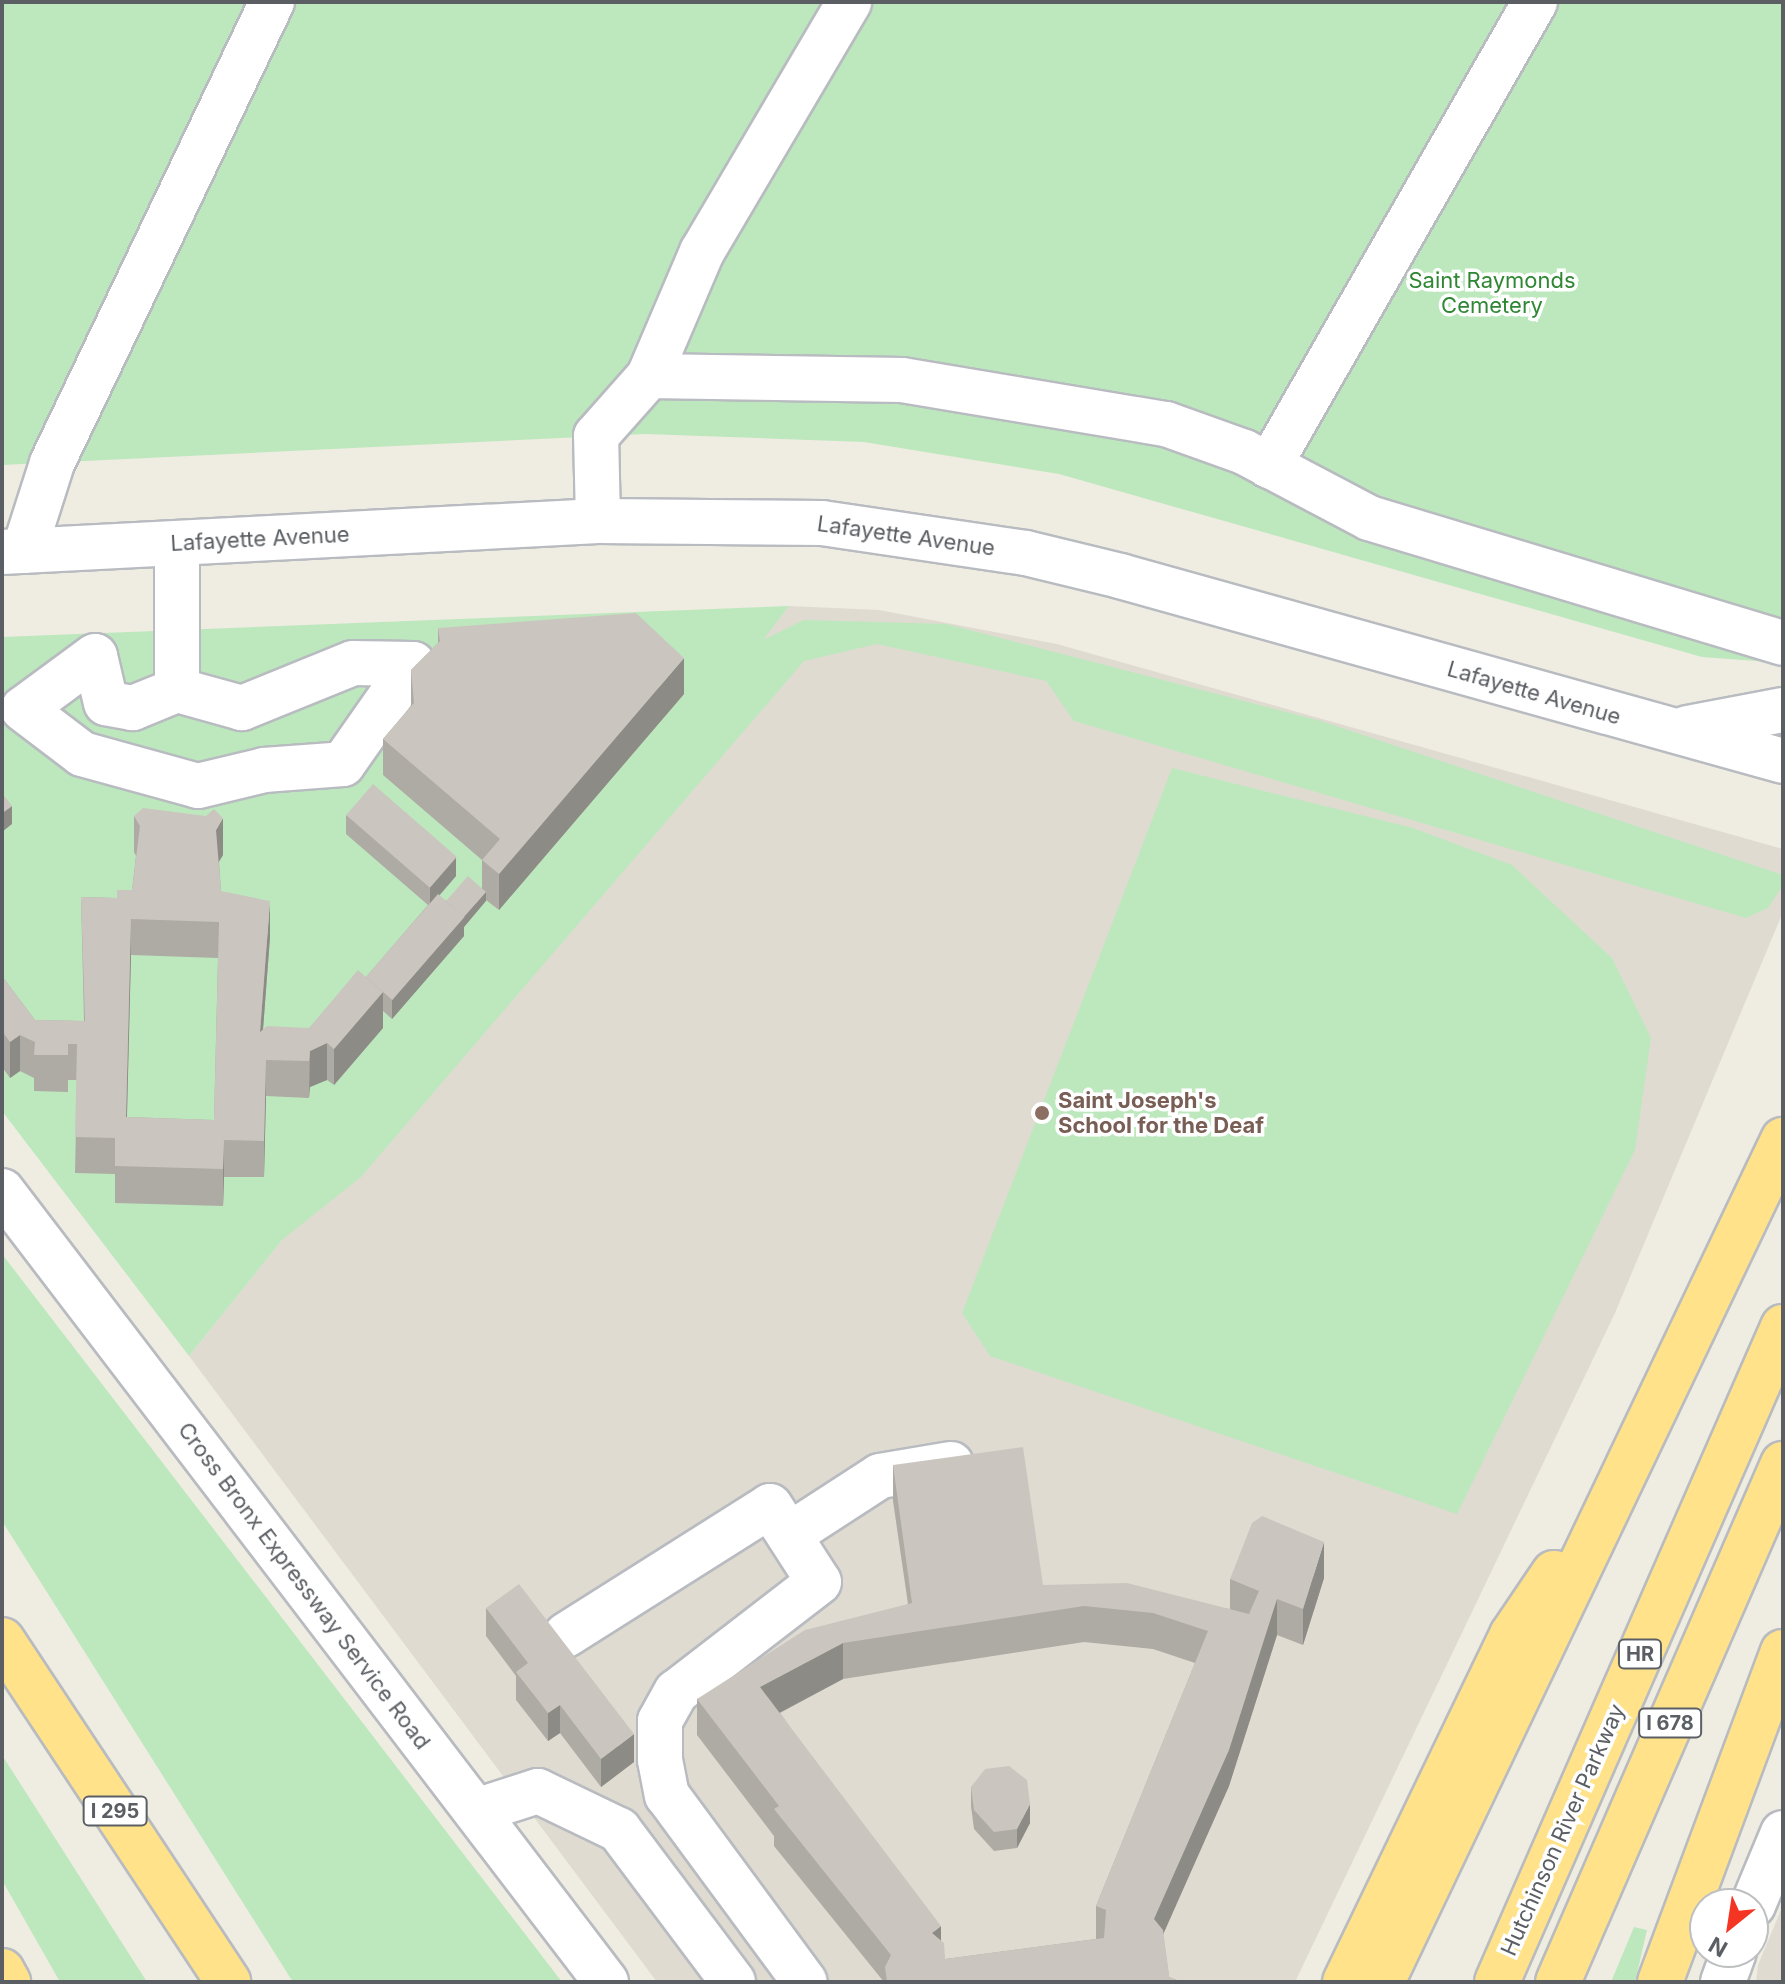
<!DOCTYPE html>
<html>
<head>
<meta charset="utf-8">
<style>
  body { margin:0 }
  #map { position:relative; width:1785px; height:1984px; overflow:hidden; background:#efece2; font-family:Inter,sans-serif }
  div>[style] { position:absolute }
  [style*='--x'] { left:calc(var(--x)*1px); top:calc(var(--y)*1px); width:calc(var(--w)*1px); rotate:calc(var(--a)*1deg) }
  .education>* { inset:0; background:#dfdbd1 }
  .green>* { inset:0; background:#bde8bd }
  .roads { filter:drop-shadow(2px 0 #b8bbc0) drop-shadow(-2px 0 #b8bbc0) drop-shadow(0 2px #b8bbc0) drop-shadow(0 -2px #b8bbc0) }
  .minor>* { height:44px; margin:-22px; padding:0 22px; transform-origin:22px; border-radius:22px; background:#fff }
  .highway>* { height:44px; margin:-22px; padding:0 22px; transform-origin:22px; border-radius:22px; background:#ffe289 }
  .wall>* { inset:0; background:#aeaaa4 }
  .shaded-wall>* { inset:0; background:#8d8b86 }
  .building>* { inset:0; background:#cac6bf; transform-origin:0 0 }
  .dots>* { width:22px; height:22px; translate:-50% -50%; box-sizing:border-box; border:4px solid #fff; border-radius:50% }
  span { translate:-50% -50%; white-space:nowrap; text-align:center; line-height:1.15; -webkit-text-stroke:7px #fff; paint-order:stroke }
  .shield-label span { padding:2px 6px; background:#fff; border:2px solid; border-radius:6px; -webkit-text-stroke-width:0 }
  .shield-label { font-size:20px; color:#5b5f64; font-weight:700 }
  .park-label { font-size:22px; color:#2f8734 }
  .street-label { font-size:22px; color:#5b5f64 }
  .education-label { font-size:22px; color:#785e54; font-weight:700 }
  .left { translate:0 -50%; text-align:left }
  .frame { position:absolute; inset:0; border:4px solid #5b5f64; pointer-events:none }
  .north { position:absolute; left:1689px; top:1888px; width:80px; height:80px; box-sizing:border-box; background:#fff; border:2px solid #bdbfc1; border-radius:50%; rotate:210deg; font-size:22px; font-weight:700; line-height:32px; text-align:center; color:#5b5f64 }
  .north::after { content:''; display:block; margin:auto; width:28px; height:36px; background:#f43523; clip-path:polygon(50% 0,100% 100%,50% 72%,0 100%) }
</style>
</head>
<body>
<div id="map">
  <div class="education">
    <div style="clip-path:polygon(789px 606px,879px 610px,1057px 644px,1783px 849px,1783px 912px,1615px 1313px,1295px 1982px,657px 1982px,189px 1356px)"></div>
    <div style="clip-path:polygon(1783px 1905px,1783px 1982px,1756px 1982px,1758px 1965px)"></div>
  </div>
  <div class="green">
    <div style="clip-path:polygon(2px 2px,1783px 2px,1783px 663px,1702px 657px,1059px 474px,864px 442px,645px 434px,2px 465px)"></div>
    <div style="clip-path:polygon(789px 606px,763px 640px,804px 620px,946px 624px,1321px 721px,1783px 875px,1783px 885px,1768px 908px,1746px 918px,1074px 721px,1046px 681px,877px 644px,804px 661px,361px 1177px,282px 1240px,189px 1356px,2px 1111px,2px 637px)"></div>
    <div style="clip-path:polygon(1172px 768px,1413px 828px,1512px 865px,1612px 958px,1651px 1038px,1635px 1150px,1457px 1514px,990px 1356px,962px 1313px)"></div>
    <div style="clip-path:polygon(2px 1254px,562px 1982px,293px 1982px,2px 1521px)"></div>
    <div style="clip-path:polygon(2px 1755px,147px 1982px,60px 1982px,2px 1880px)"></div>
    <div style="clip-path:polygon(1634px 1927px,1647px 1930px,1635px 1982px,1611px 1982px)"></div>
  </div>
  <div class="roads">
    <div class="minor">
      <div style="--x:649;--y:376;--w:253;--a:0.9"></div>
      <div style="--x:902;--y:380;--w:268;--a:9.5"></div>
      <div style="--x:1166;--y:424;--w:83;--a:19.7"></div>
      <div style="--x:1244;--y:452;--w:141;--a:27.8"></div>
      <div style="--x:1369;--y:518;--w:432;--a:16.8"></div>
      <div style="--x:1269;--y:466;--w:535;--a:-60.18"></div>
      <div style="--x:598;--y:521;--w:85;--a:-91.3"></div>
      <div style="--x:596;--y:436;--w:80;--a:-48.5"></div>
      <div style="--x:649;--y:376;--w:135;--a:-66.9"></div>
      <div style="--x:702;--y:252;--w:290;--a:-59.5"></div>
      <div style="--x:177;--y:543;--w:147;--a:90"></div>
      <div style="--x:177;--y:690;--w:48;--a:157.8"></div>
      <div style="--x:133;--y:708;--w:27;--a:-170"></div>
      <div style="--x:106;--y:703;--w:48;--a:-103.2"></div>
      <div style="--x:95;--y:656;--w:89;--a:143.6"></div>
      <div style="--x:23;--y:709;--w:74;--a:37.3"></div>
      <div style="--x:82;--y:754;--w:120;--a:15.4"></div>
      <div style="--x:198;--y:786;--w:68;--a:-13.6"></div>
      <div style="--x:264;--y:770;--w:79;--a:-4.3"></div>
      <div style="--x:343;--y:764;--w:122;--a:-55"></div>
      <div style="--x:413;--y:664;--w:60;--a:-179"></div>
      <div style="--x:353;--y:663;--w:120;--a:157.9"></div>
      <div style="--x:242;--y:708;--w:67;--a:-164.5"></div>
      <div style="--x:24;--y:551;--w:92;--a:-72.3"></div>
      <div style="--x:52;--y:463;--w:511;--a:-64.49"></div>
      <div style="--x:2;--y:552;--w:597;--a:-2.98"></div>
      <div style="--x:598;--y:521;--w:224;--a:0.5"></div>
      <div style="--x:822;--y:523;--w:206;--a:8.4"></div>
      <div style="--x:1026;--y:553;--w:97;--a:13.7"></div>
      <div style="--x:1120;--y:576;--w:688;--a:15.59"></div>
      <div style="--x:1687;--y:728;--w:98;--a:-10.6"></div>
      <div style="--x:2;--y:1191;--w:995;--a:52.63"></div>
      <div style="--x:789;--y:1535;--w:108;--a:-33"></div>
      <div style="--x:880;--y:1476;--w:72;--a:-9.6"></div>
      <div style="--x:566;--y:1635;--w:241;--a:-32.3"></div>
      <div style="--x:770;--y:1506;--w:90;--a:57.2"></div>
      <div style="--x:819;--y:1582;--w:180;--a:142.4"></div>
      <div style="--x:676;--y:1692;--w:33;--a:119"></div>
      <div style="--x:660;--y:1721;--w:39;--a:90"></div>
      <div style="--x:660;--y:1760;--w:36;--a:79"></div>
      <div style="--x:667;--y:1795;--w:232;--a:53.6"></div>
      <div style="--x:476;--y:1811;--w:65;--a:-17.9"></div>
      <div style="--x:538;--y:1791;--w:90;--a:25.7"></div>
      <div style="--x:619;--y:1830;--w:190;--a:53.1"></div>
      <div style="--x:1753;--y:1905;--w:78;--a:-67.4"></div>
      <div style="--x:1723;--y:1982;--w:32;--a:-70"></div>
    </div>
    <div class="highway">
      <div style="--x:2;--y:1640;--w:410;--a:56.5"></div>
      <div style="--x:2;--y:1971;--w:13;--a:61"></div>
      <div style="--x:1345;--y:1982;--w:385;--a:-64.3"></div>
      <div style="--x:1512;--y:1635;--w:75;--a:-55.9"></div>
      <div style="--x:1382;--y:1982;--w:933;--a:-64.53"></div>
      <div style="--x:1497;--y:1982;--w:715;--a:-66.41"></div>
      <div style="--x:1558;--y:1982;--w:565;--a:-66.52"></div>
      <div style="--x:1660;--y:1982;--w:352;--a:-69.6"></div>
    </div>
  </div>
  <div class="wall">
    <div style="clip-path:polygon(evenodd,438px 628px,684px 694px,499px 910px,486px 900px,464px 927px,464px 936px,392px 1019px,383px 1011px,383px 1028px,334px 1085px,327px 1080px,310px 1087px,309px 1098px,266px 1096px,264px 1177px,224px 1177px,223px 1206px,115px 1203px,115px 1174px,75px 1173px,77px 1080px,68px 1080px,68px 1092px,34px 1091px,34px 1078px,20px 1071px,10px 1078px,2px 1067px,2px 976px,35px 1020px,84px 1021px,81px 897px,117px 898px,132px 890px,136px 856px,134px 852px,134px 816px,223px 855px,219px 862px,221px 891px,270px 937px,263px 1029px,309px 1028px,366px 977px,428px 905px,346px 834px,346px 815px,456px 876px,439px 896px,446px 901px,482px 888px,482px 860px,383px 775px,383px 739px,411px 706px,411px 670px,438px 643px,438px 628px,131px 955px,218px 958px,214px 1120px,127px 1117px,131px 955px)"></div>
    <div style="clip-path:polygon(evenodd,893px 1465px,1043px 1585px,1230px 1609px,1230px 1579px,1324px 1578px,1303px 1645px,1277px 1635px,1229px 1786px,1163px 1934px,1169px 1977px,1182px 1982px,884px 1982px,774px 1846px,774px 1836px,697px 1735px,697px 1699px,908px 1604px,893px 1501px,893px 1465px,1084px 1642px,1153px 1649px,1195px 1663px,1096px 1906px,1096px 1939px,945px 1959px,941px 1940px,780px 1713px,843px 1679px,1084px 1642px)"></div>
    <div style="clip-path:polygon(486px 1608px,634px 1762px,601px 1787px,560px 1733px,548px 1741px,516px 1700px,516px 1676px,486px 1636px)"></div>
    <div style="clip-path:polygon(971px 1787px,1030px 1823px,1017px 1848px,994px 1851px,974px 1829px,971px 1806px)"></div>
  </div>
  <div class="shaded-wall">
    <div style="clip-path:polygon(684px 658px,684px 694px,499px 910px,499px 874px)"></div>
    <div style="clip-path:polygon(12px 806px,12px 824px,2px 832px,2px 813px)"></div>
    <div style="clip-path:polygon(223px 818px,223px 855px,216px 866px,216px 830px)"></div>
    <div style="clip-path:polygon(456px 857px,456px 876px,430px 906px,430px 887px)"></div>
    <div style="clip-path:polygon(486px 892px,486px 901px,464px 927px,464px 936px,392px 1019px,392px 1000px)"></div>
    <div style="clip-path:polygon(270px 901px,270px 937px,260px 1069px,260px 1032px)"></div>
    <div style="clip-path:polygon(131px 919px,131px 955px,126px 1153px,126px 1117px)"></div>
    <div style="clip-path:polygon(383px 992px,383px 1028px,334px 1085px,334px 1049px)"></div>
    <div style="clip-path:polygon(20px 1035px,20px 1071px,10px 1078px,10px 1042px)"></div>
    <div style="clip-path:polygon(327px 1043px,327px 1080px,310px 1087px,309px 1098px,310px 1051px)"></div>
    <div style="clip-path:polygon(266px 1060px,266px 1096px,264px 1177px,264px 1141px)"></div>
    <div style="clip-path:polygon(224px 1140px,224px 1177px,223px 1206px,223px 1169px)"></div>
    <div style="clip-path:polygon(1324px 1542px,1324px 1578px,1303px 1645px,1303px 1609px)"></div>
    <div style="clip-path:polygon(1277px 1599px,1277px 1635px,1229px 1786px,1154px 1955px,1154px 1919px)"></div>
    <div style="clip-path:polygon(843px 1643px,843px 1679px,760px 1723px,760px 1687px)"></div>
    <div style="clip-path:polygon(560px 1705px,560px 1733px,548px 1741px,548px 1713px)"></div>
    <div style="clip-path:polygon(634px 1734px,634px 1762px,601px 1787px,601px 1759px)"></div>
    <div style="clip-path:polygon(1030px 1804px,1030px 1823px,1017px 1848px,1017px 1829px)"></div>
    <div style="clip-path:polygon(941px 1926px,941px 1962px,932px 1933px)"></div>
  </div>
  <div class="building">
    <div style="clip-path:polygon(636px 613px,684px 658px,499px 874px,482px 860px,500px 839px,383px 739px,414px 703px,411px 670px,440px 641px,438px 628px)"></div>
    <div style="left:373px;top:784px;width:111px;height:41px;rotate:41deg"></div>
    <div style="clip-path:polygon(2px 793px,12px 806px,2px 813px)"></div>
    <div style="clip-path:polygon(evenodd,143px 808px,206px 816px,214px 809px,223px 818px,216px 830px,221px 891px,270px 901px,260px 1032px,267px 1026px,309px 1028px,358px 970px,383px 992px,334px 1049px,327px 1043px,310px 1051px,309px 1061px,266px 1060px,264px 1141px,224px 1140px,223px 1169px,115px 1166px,115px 1138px,75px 1137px,77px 1044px,68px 1044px,68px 1055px,34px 1055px,35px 1042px,20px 1035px,10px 1042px,2px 1031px,2px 976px,35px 1020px,85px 1021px,81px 897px,117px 898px,117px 890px,132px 890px,140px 826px,134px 816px,143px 808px,131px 919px,219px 922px,214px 1120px,126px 1117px,131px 919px)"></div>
    <div style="clip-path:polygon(468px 876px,486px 892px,459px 922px,464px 917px,446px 901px)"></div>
    <div style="left:438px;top:894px;width:35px;height:110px;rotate:41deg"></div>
    <div style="clip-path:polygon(evenodd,1023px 1447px,1043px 1585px,1127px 1583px,1249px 1614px,1259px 1591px,1230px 1579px,1252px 1523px,1262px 1516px,1324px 1542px,1303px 1609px,1277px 1599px,1229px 1750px,1154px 1919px,1163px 1930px,1170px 1982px,887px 1982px,885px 1967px,891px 1955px,774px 1809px,779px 1806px,697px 1699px,805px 1630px,912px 1603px,893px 1465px,1023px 1447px,1084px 1606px,1153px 1613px,1208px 1631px,1096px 1906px,1106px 1910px,1104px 1938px,945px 1959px,944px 1943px,932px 1933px,941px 1926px,760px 1687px,843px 1643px,1084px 1606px)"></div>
    <div style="clip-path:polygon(519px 1584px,634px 1734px,601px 1759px,560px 1705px,548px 1713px,516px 1672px,528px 1663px,486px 1608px)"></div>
    <div style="clip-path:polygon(1009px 1766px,1027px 1780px,1030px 1804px,1017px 1829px,994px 1832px,974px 1810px,971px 1787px,985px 1769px)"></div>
    <div style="clip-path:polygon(1169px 1977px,1182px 1982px,1170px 1982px)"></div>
  </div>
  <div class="dots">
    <div style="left:1042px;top:1113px;background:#8d6e63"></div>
  </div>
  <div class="shield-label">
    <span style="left:1640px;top:1654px">HR</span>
    <span style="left:1670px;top:1723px">I 678</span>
    <span style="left:115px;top:1811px">I 295</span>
  </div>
  <div class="park-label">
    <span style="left:1492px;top:293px">Saint Raymonds<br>Cemetery</span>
  </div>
  <div class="street-label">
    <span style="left:906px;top:536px;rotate:8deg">Lafayette Avenue</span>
    <span style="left:260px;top:539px;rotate:-3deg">Lafayette Avenue</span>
    <span style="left:1534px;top:693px;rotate:16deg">Lafayette Avenue</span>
    <span style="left:304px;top:1586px;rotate:53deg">Cross Bronx Expressway Service Road</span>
    <span style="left:1563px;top:1830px;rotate:-66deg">Hutchinson River Parkway</span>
  </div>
  <div class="education-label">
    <span class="left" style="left:1058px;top:1113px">Saint Joseph's<br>School for the Deaf</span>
  </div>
  <div class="frame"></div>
  <div class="north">N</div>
</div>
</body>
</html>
